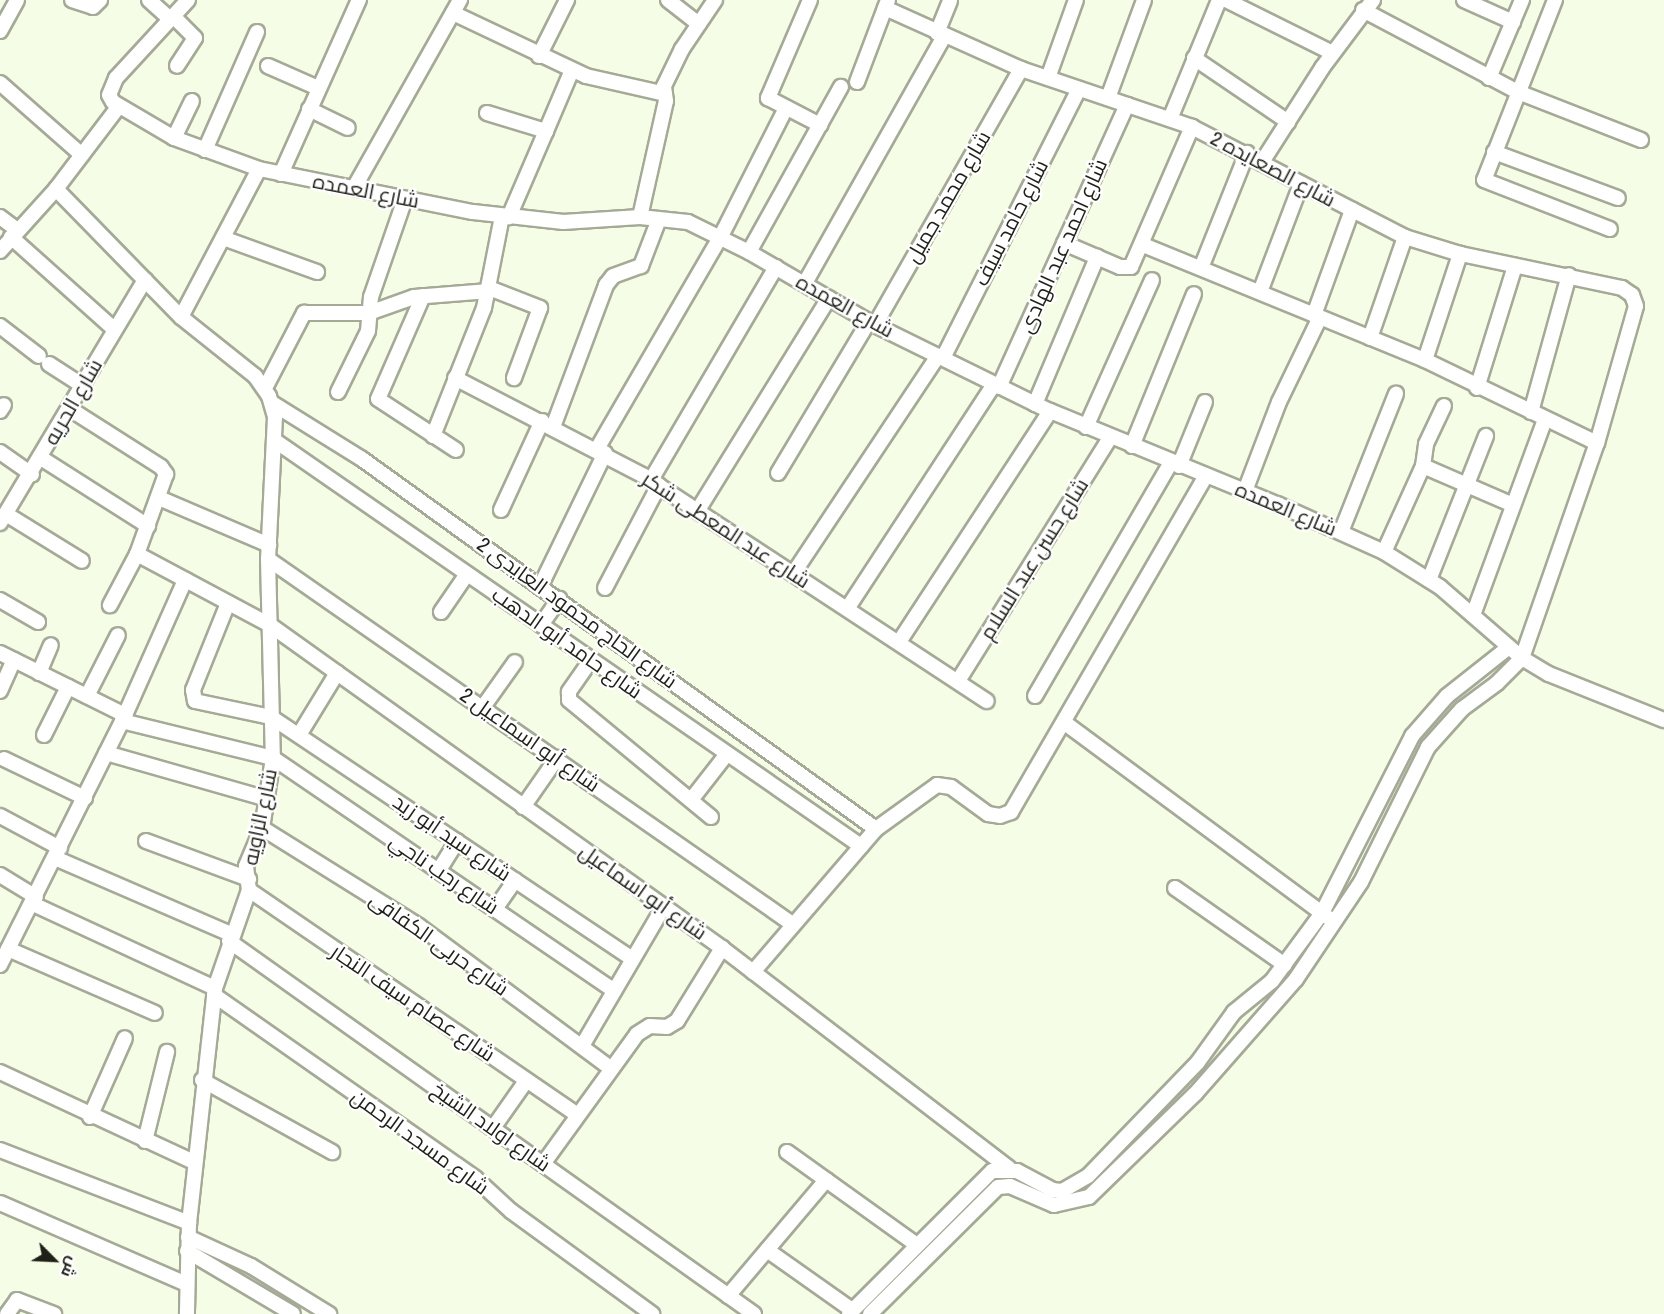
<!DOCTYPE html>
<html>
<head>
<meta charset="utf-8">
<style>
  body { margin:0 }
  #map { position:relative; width:1664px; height:1314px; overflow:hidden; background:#f6fde7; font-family:"Archivo Narrow",Cairo,sans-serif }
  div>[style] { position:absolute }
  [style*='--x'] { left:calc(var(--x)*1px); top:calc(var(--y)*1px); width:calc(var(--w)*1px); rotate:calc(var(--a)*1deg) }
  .roads { filter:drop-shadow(2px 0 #a4aa96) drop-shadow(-2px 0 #a4aa96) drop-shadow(0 2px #a4aa96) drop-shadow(0 -2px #a4aa96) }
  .street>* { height:14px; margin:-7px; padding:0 7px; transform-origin:7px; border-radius:7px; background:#fff }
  span { translate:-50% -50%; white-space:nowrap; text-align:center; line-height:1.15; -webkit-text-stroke:4.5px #fff; paint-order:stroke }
  .street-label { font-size:21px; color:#1f2119 }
  .north { position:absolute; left:24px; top:1230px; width:60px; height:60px; -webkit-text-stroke:4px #fff; paint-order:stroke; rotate:114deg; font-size:16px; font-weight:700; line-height:24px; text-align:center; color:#1f2119 }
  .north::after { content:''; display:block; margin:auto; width:21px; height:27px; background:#1f2119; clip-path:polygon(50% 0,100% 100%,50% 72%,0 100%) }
</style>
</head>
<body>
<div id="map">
  <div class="roads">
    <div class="street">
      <div style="--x:72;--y:0;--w:22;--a:18"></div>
      <div style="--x:93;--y:7;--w:10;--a:-45"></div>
      <div style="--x:149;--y:0;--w:28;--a:42"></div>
      <div style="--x:188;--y:0;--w:106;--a:132.7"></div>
      <div style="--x:116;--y:78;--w:18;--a:112"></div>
      <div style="--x:109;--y:95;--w:8;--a:60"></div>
      <div style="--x:113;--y:102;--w:71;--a:30.5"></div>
      <div style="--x:174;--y:138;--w:90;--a:20"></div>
      <div style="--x:259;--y:169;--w:218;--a:11.4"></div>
      <div style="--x:473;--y:212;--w:91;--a:6.3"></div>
      <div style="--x:563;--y:222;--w:77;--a:-3.7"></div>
      <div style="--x:640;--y:217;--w:48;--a:5.9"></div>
      <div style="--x:688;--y:222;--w:68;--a:26.2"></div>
      <div style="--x:749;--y:252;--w:146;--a:30.1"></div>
      <div style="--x:875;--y:325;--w:195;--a:26.2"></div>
      <div style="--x:1050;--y:411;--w:245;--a:22.3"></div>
      <div style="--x:1277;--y:504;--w:117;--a:24.2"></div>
      <div style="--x:1384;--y:552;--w:66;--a:32"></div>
      <div style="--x:1440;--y:587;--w:108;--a:40.9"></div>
      <div style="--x:1522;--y:658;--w:31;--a:31"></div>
      <div style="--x:1549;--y:674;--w:124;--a:21.8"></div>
      <div style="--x:668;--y:0;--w:39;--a:38"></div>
      <div style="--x:810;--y:0;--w:107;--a:113.2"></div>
      <div style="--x:768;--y:98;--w:59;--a:27.4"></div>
      <div style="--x:1226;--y:0;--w:119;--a:26.4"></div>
      <div style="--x:1464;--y:0;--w:54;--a:24.2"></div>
      <div style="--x:1555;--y:0;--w:193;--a:111.5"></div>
      <div style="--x:1484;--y:180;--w:135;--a:21.3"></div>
      <div style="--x:1363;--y:10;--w:175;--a:27.9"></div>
      <div style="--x:1518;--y:92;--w:132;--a:21.3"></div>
      <div style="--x:453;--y:13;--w:147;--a:25.3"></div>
      <div style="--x:586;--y:76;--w:81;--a:12.8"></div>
      <div style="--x:173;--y:16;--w:31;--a:45"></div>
      <div style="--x:195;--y:38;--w:33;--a:123"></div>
      <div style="--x:0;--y:31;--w:35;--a:-61"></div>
      <div style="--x:937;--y:33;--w:35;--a:-68"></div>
      <div style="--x:539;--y:56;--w:63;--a:-63.4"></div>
      <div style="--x:1194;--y:58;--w:114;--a:34.2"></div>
      <div style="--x:268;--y:66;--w:55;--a:23.7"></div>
      <div style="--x:1048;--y:78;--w:83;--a:-70.3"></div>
      <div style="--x:1489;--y:78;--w:85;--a:-67.1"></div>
      <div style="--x:857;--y:82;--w:88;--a:-69.3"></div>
      <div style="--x:0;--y:83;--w:109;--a:41.3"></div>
      <div style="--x:1108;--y:98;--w:104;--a:-69.8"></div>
      <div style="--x:309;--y:109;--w:43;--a:26"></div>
      <div style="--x:487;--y:113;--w:62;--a:17"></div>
      <div style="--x:546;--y:131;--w:94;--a:113.3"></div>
      <div style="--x:1170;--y:119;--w:129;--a:-67.6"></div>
      <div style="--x:546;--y:131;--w:66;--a:-66.9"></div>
      <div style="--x:174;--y:138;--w:41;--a:-64.1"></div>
      <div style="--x:205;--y:150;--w:129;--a:-66.2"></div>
      <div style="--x:1494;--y:152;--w:132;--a:20.4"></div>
      <div style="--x:1262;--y:162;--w:112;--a:-57.4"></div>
      <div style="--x:1322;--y:68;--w:85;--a:-53.1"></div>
      <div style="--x:281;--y:174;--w:191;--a:-65.9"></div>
      <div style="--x:354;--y:188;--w:216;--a:-60.6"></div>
      <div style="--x:56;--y:189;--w:179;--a:45.7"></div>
      <div style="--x:181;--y:317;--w:95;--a:38.6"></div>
      <div style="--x:255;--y:376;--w:24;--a:55"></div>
      <div style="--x:269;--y:396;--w:22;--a:74"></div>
      <div style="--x:275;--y:417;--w:142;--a:92.8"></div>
      <div style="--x:268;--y:559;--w:199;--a:88.6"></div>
      <div style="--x:273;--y:758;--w:71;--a:98.9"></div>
      <div style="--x:262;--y:828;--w:41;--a:112.8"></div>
      <div style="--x:246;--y:866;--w:24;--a:83"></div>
      <div style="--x:249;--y:890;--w:104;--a:109.1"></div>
      <div style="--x:215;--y:988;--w:236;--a:96.3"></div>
      <div style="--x:189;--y:1223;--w:91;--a:91.3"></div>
      <div style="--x:0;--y:217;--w:21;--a:37"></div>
      <div style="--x:640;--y:217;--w:119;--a:-77.4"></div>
      <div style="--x:666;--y:101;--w:15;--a:-98"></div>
      <div style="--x:664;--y:86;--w:41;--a:-64.1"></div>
      <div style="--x:682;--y:49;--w:59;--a:-56"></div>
      <div style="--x:11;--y:237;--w:138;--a:41.8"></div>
      <div style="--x:223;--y:238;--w:100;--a:19.9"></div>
      <div style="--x:1064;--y:243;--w:61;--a:23.2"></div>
      <div style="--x:1120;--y:267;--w:11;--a:0"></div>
      <div style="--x:1131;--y:267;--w:153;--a:-66.5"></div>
      <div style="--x:1143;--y:245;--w:305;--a:22.2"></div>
      <div style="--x:1425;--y:360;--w:191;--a:25.8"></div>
      <div style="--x:0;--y:251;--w:84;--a:-47.9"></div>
      <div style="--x:56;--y:189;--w:104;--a:-52.8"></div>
      <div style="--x:749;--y:252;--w:189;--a:-60.9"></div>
      <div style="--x:1201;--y:268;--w:124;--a:-68.2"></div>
      <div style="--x:805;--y:283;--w:283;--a:-60.6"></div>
      <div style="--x:489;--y:288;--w:55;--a:21.4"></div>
      <div style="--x:540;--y:308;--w:75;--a:110.4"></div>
      <div style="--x:1260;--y:292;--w:116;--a:-69.2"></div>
      <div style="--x:423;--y:296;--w:112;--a:113.6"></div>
      <div style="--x:378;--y:399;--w:93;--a:33.2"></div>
      <div style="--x:1314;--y:315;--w:112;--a:-70.1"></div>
      <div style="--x:181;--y:317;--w:167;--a:-62.2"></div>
      <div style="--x:875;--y:325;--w:295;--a:-60.3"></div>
      <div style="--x:0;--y:326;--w:49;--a:37.6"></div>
      <div style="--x:1370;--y:338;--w:107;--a:-70.9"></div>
      <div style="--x:943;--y:358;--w:301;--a:-63.2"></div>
      <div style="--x:1425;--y:360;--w:112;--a:-71.7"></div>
      <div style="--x:49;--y:364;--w:40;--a:32.9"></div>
      <div style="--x:455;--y:378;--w:213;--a:27.4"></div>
      <div style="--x:644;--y:476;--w:410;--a:33.3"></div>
      <div style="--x:999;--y:387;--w:310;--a:-65.6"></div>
      <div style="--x:265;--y:388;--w:85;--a:-62.5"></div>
      <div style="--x:304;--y:313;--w:65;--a:0"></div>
      <div style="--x:369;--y:313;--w:48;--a:-19.6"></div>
      <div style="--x:414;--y:297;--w:75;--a:-4.6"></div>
      <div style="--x:1477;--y:388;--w:128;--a:-72.7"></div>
      <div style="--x:338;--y:392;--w:68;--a:-63.8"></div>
      <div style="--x:368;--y:331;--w:34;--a:-85"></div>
      <div style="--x:371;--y:297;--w:104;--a:-70.9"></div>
      <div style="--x:272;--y:403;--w:106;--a:31.9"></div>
      <div style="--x:362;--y:459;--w:633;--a:35.75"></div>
      <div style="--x:1035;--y:404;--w:160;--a:-67.1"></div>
      <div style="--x:70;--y:409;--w:108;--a:32.5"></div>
      <div style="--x:161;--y:467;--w:9;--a:54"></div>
      <div style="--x:166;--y:474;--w:85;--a:109.9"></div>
      <div style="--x:137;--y:554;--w:58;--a:117.9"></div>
      <div style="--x:0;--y:411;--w:7;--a:-56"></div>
      <div style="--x:1531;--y:412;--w:142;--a:-74.5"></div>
      <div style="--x:553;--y:427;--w:152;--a:-69.5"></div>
      <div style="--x:606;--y:285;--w:11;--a:-52"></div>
      <div style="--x:613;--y:276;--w:30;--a:-20"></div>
      <div style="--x:641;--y:266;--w:50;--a:-69"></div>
      <div style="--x:1086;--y:427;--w:161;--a:-65.8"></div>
      <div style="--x:433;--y:436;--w:138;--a:-68.3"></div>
      <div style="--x:484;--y:308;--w:94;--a:-78.9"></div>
      <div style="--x:274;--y:440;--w:714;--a:34.67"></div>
      <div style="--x:1132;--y:446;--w:164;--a:-67.8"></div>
      <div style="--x:597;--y:449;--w:244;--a:-59.8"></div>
      <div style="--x:720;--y:238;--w:146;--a:-63.1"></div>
      <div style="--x:0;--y:452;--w:39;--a:35"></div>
      <div style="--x:41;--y:458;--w:127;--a:32.4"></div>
      <div style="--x:1179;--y:466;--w:69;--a:-67.9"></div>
      <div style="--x:1423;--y:466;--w:98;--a:23.4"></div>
      <div style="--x:778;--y:473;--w:177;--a:-59.1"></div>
      <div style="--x:651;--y:480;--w:247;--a:-59.6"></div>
      <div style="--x:1245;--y:491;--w:95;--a:-69.1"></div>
      <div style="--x:1279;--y:402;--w:94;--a:-64.2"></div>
      <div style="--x:159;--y:498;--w:120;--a:23.1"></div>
      <div style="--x:501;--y:510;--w:98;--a:-65.3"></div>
      <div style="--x:698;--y:510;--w:249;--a:-58.3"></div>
      <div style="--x:6;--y:514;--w:89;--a:31.7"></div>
      <div style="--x:0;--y:523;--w:283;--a:-59.2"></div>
      <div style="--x:1341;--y:532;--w:149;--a:-68.3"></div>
      <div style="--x:1384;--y:552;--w:94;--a:-65.6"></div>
      <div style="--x:1423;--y:466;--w:22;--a:-82"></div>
      <div style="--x:1426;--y:444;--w:42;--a:-64.7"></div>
      <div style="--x:137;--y:554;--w:151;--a:28.1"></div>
      <div style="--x:270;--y:625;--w:556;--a:35.55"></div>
      <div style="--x:722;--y:948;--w:362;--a:37.5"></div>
      <div style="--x:268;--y:559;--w:637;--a:34.84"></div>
      <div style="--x:793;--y:574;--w:262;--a:-56.4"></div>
      <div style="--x:1429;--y:580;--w:155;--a:-68.4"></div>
      <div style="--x:540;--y:587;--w:149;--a:-64.1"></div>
      <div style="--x:605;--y:588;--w:116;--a:-62.3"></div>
      <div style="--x:0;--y:600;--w:44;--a:30.1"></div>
      <div style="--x:228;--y:603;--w:94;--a:111.9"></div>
      <div style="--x:193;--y:690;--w:11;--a:80"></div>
      <div style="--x:195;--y:701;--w:78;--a:11.9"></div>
      <div style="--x:271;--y:717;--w:435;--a:33.8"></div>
      <div style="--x:847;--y:609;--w:269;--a:-56.8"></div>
      <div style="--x:441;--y:612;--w:46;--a:-55.6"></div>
      <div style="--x:1473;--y:615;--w:209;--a:-69.8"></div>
      <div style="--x:541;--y:625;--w:32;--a:-55"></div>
      <div style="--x:899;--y:642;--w:276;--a:-56.8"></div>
      <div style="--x:0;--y:653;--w:140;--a:26.4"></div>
      <div style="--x:591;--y:660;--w:39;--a:125"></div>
      <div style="--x:569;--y:692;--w:8;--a:90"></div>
      <div style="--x:569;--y:700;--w:184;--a:39.5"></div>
      <div style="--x:39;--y:673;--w:30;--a:-67"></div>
      <div style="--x:958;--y:681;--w:287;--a:-58"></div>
      <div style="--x:0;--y:691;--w:34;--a:-66"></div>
      <div style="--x:87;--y:696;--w:68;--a:-63.1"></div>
      <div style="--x:1035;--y:696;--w:271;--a:-59.8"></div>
      <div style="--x:483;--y:707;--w:55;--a:-54.6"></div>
      <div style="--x:122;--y:721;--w:155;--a:13.8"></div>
      <div style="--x:273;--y:758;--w:413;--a:34.3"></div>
      <div style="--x:1065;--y:723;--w:326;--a:36.5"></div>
      <div style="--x:44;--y:735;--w:54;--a:-63.4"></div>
      <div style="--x:299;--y:735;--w:73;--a:-58.5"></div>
      <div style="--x:106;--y:753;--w:167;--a:15.9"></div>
      <div style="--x:4;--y:759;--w:90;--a:25.7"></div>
      <div style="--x:691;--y:800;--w:58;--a:-52"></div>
      <div style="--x:523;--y:807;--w:60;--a:-55.2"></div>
      <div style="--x:0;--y:816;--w:68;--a:28.1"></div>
      <div style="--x:262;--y:828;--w:185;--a:32"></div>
      <div style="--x:419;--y:926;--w:238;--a:36.6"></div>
      <div style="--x:146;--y:841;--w:110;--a:20.3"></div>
      <div style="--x:55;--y:858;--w:192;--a:23.4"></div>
      <div style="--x:439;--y:870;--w:34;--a:-58"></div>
      <div style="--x:0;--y:875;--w:42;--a:31.4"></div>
      <div style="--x:1175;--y:888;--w:134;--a:35"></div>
      <div style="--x:249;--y:890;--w:398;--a:34.4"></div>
      <div style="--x:33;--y:904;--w:200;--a:24.8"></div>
      <div style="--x:495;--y:909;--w:35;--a:-55"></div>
      <div style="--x:229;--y:941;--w:644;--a:35.39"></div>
      <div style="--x:8;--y:949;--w:160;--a:23.5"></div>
      <div style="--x:0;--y:965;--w:280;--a:-63.4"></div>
      <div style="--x:125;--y:715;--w:148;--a:-66"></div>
      <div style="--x:753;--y:972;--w:189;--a:-49.3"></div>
      <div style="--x:876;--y:829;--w:75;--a:-35.8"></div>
      <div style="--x:937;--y:785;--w:14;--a:8"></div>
      <div style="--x:951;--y:787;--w:46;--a:36.1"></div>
      <div style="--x:988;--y:814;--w:12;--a:9"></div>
      <div style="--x:1000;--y:816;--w:12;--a:-20"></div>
      <div style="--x:1011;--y:812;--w:388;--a:-59.9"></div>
      <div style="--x:214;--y:995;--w:319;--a:35"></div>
      <div style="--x:475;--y:1178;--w:49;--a:42.5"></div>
      <div style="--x:511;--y:1211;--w:175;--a:36.1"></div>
      <div style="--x:582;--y:1046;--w:162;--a:-59.6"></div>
      <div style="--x:0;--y:1072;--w:214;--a:24.9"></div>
      <div style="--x:202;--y:1080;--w:149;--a:29"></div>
      <div style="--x:90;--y:1117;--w:86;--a:-66.1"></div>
      <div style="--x:493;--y:1128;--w:57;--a:-54.9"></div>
      <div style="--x:145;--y:1141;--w:92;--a:-76.1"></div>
      <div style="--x:0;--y:1150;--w:203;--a:21.1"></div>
      <div style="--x:787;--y:1152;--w:160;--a:35.6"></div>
      <div style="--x:543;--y:1164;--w:160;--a:-54.1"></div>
      <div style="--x:637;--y:1034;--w:15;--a:-32"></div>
      <div style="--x:650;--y:1026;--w:17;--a:3"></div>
      <div style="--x:667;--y:1027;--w:12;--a:-31"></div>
      <div style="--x:677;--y:1021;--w:86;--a:-58.3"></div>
      <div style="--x:0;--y:1203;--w:203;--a:23.5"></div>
      <div style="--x:188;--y:1237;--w:69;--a:24.7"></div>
      <div style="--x:251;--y:1266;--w:92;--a:31.6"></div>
      <div style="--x:767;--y:1250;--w:104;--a:35.2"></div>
      <div style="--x:187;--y:1251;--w:123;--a:30.7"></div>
      <div style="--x:728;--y:1296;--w:152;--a:-49.8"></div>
      <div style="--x:7;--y:1314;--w:17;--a:-54"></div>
      <div style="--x:17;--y:1300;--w:40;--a:21"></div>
      <div style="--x:849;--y:1314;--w:202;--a:-45"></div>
      <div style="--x:992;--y:1171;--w:25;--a:0"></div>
      <div style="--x:1017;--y:1171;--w:40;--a:28"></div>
      <div style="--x:1052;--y:1190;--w:10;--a:6"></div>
      <div style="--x:1062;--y:1191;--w:30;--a:-30"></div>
      <div style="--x:1088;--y:1176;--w:158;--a:-46"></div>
      <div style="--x:1198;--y:1062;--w:62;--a:-54.2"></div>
      <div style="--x:1234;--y:1012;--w:49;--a:-39.2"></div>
      <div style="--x:1272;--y:981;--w:84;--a:-53.7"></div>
      <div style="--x:1322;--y:913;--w:199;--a:-63"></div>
      <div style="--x:1412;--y:736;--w:53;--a:-48.8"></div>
      <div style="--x:1447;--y:696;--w:79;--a:-38.3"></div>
      <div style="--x:870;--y:1314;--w:180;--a:-44.8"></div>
      <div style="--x:998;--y:1187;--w:12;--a:-5"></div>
      <div style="--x:1010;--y:1186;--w:48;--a:23.4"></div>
      <div style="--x:1054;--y:1205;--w:36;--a:-13"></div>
      <div style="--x:1089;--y:1197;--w:148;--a:-44.2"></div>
      <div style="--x:1195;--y:1094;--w:153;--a:-48.7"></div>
      <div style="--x:1296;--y:979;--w:117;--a:-56.2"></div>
      <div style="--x:1361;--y:882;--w:151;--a:-63.6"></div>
      <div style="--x:1428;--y:747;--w:51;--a:-48.2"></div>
      <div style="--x:1462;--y:709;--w:44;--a:-36.6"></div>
      <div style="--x:1497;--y:683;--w:35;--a:-45"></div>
      <div style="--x:1522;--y:658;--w:228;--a:-70.8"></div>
      <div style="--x:1597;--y:443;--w:142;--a:-74.1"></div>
      <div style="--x:1636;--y:306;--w:12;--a:-110"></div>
      <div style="--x:1632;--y:295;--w:12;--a:-145"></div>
      <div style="--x:1622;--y:288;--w:166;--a:-168.1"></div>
      <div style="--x:1460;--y:254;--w:58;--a:-162.8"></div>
      <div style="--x:1405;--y:237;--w:240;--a:-152.7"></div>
      <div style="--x:1192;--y:127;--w:181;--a:-161.3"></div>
      <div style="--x:1021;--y:69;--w:149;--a:-155.8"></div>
    </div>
  </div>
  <div class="street-label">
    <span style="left:1273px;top:169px;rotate:28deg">شارع الصعايده 2</span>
    <span style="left:366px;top:191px;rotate:11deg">شارع العمده</span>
    <span style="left:948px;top:197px;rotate:-60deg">شارع محمد جميل</span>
    <span style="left:1011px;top:223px;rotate:-63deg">شارع حامد سيف</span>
    <span style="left:1063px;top:246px;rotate:-66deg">شارع احمد عبد الهادى</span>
    <span style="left:845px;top:306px;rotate:29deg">شارع العمده</span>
    <span style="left:73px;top:402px;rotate:-60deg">شارع الحريه</span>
    <span style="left:1286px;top:509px;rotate:23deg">شارع العمده</span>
    <span style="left:726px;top:530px;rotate:33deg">شارع عبد المعطى شكر</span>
    <span style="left:1034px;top:559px;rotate:-58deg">شارع حسن عبد السلام</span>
    <span style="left:577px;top:613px;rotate:36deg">شارع الحاج محمود العايدى 2</span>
    <span style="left:567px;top:643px;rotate:35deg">شارع حامد أبو الدهب</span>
    <span style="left:530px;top:740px;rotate:35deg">شارع أبو اسماعيل 2</span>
    <span style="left:260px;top:817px;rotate:-78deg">شارع الزاويه</span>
    <span style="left:452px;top:838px;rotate:34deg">شارع سيد أبو زيد</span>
    <span style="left:444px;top:874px;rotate:34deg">شارع رجب ناجي</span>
    <span style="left:643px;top:892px;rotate:35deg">شارع أبو اسماعيل</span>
    <span style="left:439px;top:944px;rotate:35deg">شارع حربى الكفافى</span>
    <span style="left:413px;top:1003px;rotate:34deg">شارع عصام سيف النجار</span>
    <span style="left:491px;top:1127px;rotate:35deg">شارع اولاد الشيخ</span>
    <span style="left:420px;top:1142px;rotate:36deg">شارع مسجد الرحمن</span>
  </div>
  <div class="north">ش</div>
</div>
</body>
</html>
